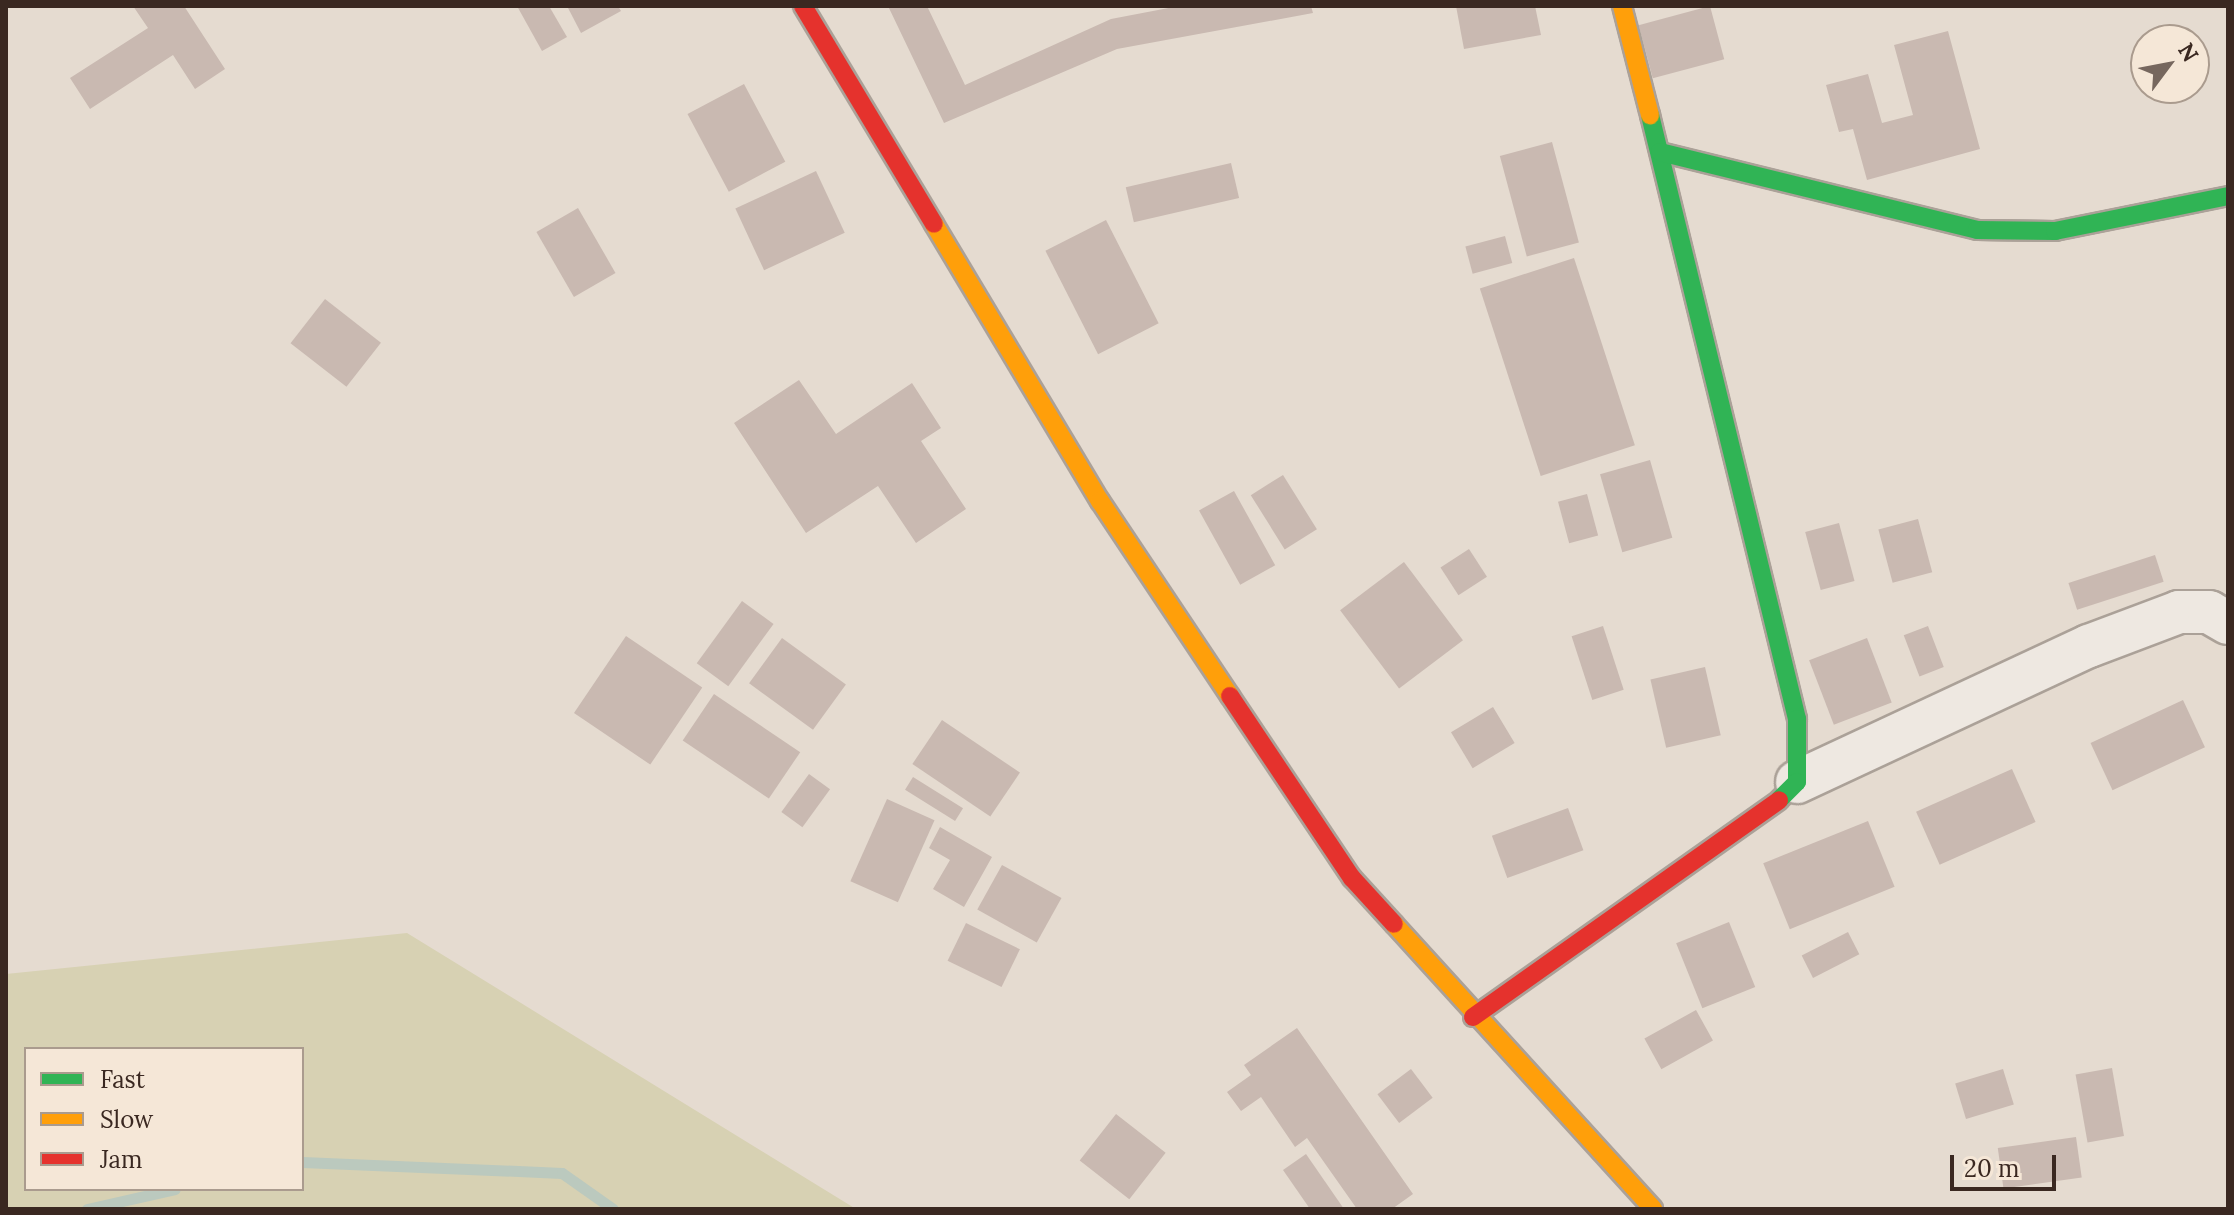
<!DOCTYPE html>
<html>
<head>
<meta charset="utf-8">
<style>
  body { margin:0 }
  #map { position:relative; width:2234px; height:1215px; overflow:hidden; background:#e5dbd0; font-family:Lora,serif }
  div>[style] { position:absolute }
  [style*='--x'] { left:calc(var(--x)*1px); top:calc(var(--y)*1px); width:calc(var(--w)*1px); rotate:calc(var(--a)*1deg) }
  .green>* { inset:0; background:#d7d1b3 }
  .stream>* { height:11px; margin:-5.5px; padding:0 5.5px; transform-origin:5.5px; border-radius:5.5px; background:#bbc9be }
  .building>* { inset:0; background:#c9b9b1; transform-origin:0 0 }
  .roads { filter:drop-shadow(2px 0 #aba198) drop-shadow(-2px 0 #aba198) drop-shadow(0 2px #aba198) drop-shadow(0 -2px #aba198) }
  .street>* { height:42px; margin:-21px; padding:0 21px; transform-origin:21px; border-radius:21px; background:#eee8e1 }
  .fast>* { height:18px; margin:-9px; padding:0 9px; transform-origin:9px; border-radius:9px; background:#30b455 }
  .slow>* { height:18px; margin:-9px; padding:0 9px; transform-origin:9px; border-radius:9px; background:#ff9f0a }
  .jam>* { height:18px; margin:-9px; padding:0 9px; transform-origin:9px; border-radius:9px; background:#e5322d }
  span { translate:-50% -50%; white-space:nowrap; text-align:center; line-height:1.15; -webkit-text-stroke:6px #f5e7d7; paint-order:stroke }
  .frame { position:absolute; inset:0; border:8px solid #3a2821; pointer-events:none }
  .legend { position:absolute; left:24px; top:1047px; width:280px; height:144px; box-sizing:border-box; background:#f5e7d7; border:2px solid #aa9b8e; margin:0; padding:10px 14px; list-style:none; font-size:24px; color:#3a2821 }
  .legend li { display:flex; align-items:center; gap:16px; height:40px }
  .legend b { width:40px; border:2px solid #aa9b8e }
  .north { position:absolute; left:2130px; top:24px; width:80px; height:80px; box-sizing:border-box; background:#f5e7d7; border:2px solid #aa9b8e; border-radius:50%; rotate:58deg; font-size:22px; font-weight:700; line-height:32px; text-align:center; color:#3a2821 }
  .north::after { content:''; display:block; margin:auto; width:28px; height:36px; background:#76675e; clip-path:polygon(50% 0,100% 100%,50% 72%,0 100%) }
  .scale { position:absolute; left:1950px; top:1155px; width:106px; height:36px; box-sizing:border-box; border:4px solid #3a2821; border-top:0; padding-left:10px; font-size:24px; line-height:28px; white-space:nowrap; color:#3a2821; -webkit-text-stroke:6px #f5e7d7; paint-order:stroke }
</style>
</head>
<body>
<div id="map">
  <div class="green">
    <div style="clip-path:polygon(evenodd,407px 933px,856px 1209px,6px 1209px,6px 974px,407px 933px,26px 1049px,302px 1049px,302px 1189px,26px 1189px,26px 1049px)"></div>
  </div>
  <div class="stream">
    <div style="--x:302;--y:1162;--w:260;--a:2.4"></div>
    <div style="--x:562;--y:1173;--w:62;--a:35.2"></div>
    <div style="--x:87;--y:1209;--w:90;--a:-12.8"></div>
  </div>
  <div class="building">
    <div style="clip-path:polygon(133px 6px,184px 6px,225px 69px,195px 89px,173px 55px,90px 109px,70px 78px,148px 28px)"></div>
    <div style="clip-path:polygon(517px 6px,549px 6px,567px 37px,542px 51px)"></div>
    <div style="clip-path:polygon(567px 6px,618px 6px,621px 11px,581px 33px)"></div>
    <div style="clip-path:polygon(888px 6px,927px 6px,965px 85px,1111px 19px,1179px 6px,1311px 6px,1313px 13px,1117px 49px,944px 123px)"></div>
    <div style="clip-path:polygon(1456px 6px,1535px 6px,1541px 35px,1464px 49px)"></div>
    <div style="left:1710px;top:6px;width:55px;height:74px;rotate:75deg"></div>
    <div style="clip-path:polygon(1948px 31px,1980px 149px,1867px 180px,1853px 129px,1839px 132px,1826px 85px,1868px 74px,1882px 123px,1913px 115px,1894px 45px)"></div>
    <div style="left:744px;top:84px;width:88px;height:64px;rotate:62deg"></div>
    <div style="left:1552px;top:142px;width:104px;height:54px;rotate:75deg"></div>
    <div style="left:1231px;top:163px;width:36px;height:108px;rotate:77deg"></div>
    <div style="left:816px;top:171px;width:68px;height:89px;rotate:65deg"></div>
    <div style="left:578px;top:208px;width:75px;height:48px;rotate:60deg"></div>
    <div style="left:1106px;top:220px;width:116px;height:68px;rotate:63deg"></div>
    <div style="left:1505px;top:236px;width:28px;height:41px;rotate:75deg"></div>
    <div style="left:1574px;top:258px;width:197px;height:99px;rotate:72deg"></div>
    <div style="left:325px;top:299px;width:71px;height:56px;rotate:38deg"></div>
    <div style="clip-path:polygon(799px 380px,836px 434px,912px 383px,941px 428px,921px 441px,966px 509px,916px 543px,878px 486px,806px 533px,734px 423px)"></div>
    <div style="left:1650px;top:460px;width:81px;height:52px;rotate:74deg"></div>
    <div style="left:1283px;top:475px;width:64px;height:38px;rotate:58deg"></div>
    <div style="left:1234px;top:491px;width:85px;height:40px;rotate:61deg"></div>
    <div style="left:1587px;top:494px;width:43px;height:30px;rotate:75deg"></div>
    <div style="left:1918px;top:519px;width:55px;height:41px;rotate:75deg"></div>
    <div style="left:1839px;top:523px;width:60px;height:35px;rotate:75deg"></div>
    <div style="left:1469px;top:549px;width:33px;height:34px;rotate:57deg"></div>
    <div style="left:2155px;top:555px;width:28px;height:91px;rotate:72deg"></div>
    <div style="left:1404px;top:562px;width:98px;height:80px;rotate:53deg"></div>
    <div style="left:742px;top:601px;width:39px;height:77px;rotate:36deg"></div>
    <div style="left:1603px;top:626px;width:67px;height:33px;rotate:72deg"></div>
    <div style="left:1928px;top:626px;width:44px;height:26px;rotate:69deg"></div>
    <div style="left:626px;top:636px;width:92px;height:93px;rotate:34deg"></div>
    <div style="left:782px;top:638px;width:79px;height:56px;rotate:36deg"></div>
    <div style="left:1867px;top:638px;width:69px;height:62px;rotate:69deg"></div>
    <div style="left:1705px;top:667px;width:70px;height:56px;rotate:77deg"></div>
    <div style="left:714px;top:694px;width:104px;height:56px;rotate:34deg"></div>
    <div style="left:2183px;top:700px;width:52px;height:102px;rotate:65deg"></div>
    <div style="left:1493px;top:707px;width:42px;height:49px;rotate:59deg"></div>
    <div style="left:942px;top:720px;width:94px;height:53px;rotate:34deg"></div>
    <div style="left:2012px;top:769px;width:58px;height:105px;rotate:66deg"></div>
    <div style="left:809px;top:774px;width:26px;height:47px;rotate:36deg"></div>
    <div style="left:913px;top:777px;width:59px;height:15px;rotate:32deg"></div>
    <div style="left:887px;top:799px;width:52px;height:90px;rotate:24deg"></div>
    <div style="left:1568px;top:808px;width:45px;height:81px;rotate:70deg"></div>
    <div style="left:1868px;top:821px;width:71px;height:113px;rotate:68deg"></div>
    <div style="clip-path:polygon(940px 827px,992px 857px,964px 907px,933px 889px,950px 860px,929px 848px)"></div>
    <div style="left:1002px;top:865px;width:68px;height:51px;rotate:29deg"></div>
    <div style="left:1729px;top:922px;width:70px;height:57px;rotate:68deg"></div>
    <div style="left:966px;top:923px;width:60px;height:42px;rotate:26deg"></div>
    <div style="left:1848px;top:932px;width:25px;height:52px;rotate:63deg"></div>
    <div style="left:1696px;top:1010px;width:35px;height:59px;rotate:61deg"></div>
    <div style="clip-path:polygon(1297px 1028px,1413px 1194px,1392px 1209px,1357px 1209px,1307px 1138px,1295px 1147px,1261px 1097px,1241px 1111px,1227px 1092px,1251px 1075px,1244px 1065px)"></div>
    <div style="left:2112px;top:1068px;width:69px;height:37px;rotate:80deg"></div>
    <div style="left:1411px;top:1069px;width:36px;height:42px;rotate:53deg"></div>
    <div style="left:2003px;top:1069px;width:37px;height:50px;rotate:73deg"></div>
    <div style="left:1116px;top:1114px;width:63px;height:59px;rotate:38deg"></div>
    <div style="left:2076px;top:1137px;width:41px;height:79px;rotate:82deg"></div>
    <div style="clip-path:polygon(1306px 1154px,1344px 1209px,1310px 1209px,1283px 1170px)"></div>
  </div>
  <div class="roads">
    <div class="street">
      <div style="--x:1797;--y:782;--w:322;--a:-25"></div>
      <div style="--x:2089;--y:646;--w:96;--a:-20.7"></div>
      <div style="--x:2179;--y:612;--w:30;--a:0"></div>
      <div style="--x:2209;--y:612;--w:22;--a:30"></div>
    </div>
    <div class="fast">
      <div style="--x:1650;--y:115;--w:622;--a:76.32"></div>
      <div style="--x:1797;--y:719;--w:63;--a:90"></div>
      <div style="--x:1797;--y:782;--w:25;--a:135"></div>
      <div style="--x:1660;--y:152;--w:326;--a:13.8"></div>
      <div style="--x:1977;--y:230;--w:78;--a:0.7"></div>
      <div style="--x:2055;--y:231;--w:177;--a:-11.4"></div>
    </div>
    <div class="slow">
      <div style="--x:1622;--y:6;--w:113;--a:75.6"></div>
      <div style="--x:934;--y:224;--w:323;--a:59.1"></div>
      <div style="--x:1100;--y:501;--w:234;--a:56.3"></div>
      <div style="--x:1394;--y:924;--w:385;--a:47.7"></div>
    </div>
    <div class="jam">
      <div style="--x:803;--y:6;--w:254;--a:59"></div>
      <div style="--x:1230;--y:696;--w:219;--a:56.2"></div>
      <div style="--x:1352;--y:878;--w:62;--a:47.6"></div>
      <div style="--x:1473;--y:1017;--w:375;--a:-35.3"></div>
    </div>
  </div>
  <div class="frame"></div>
  <ul class="legend">
  <li><b style="height:10px;background:#30b455"></b>Fast</li>
  <li><b style="height:10px;background:#ff9f0a"></b>Slow</li>
  <li><b style="height:10px;background:#e5322d"></b>Jam</li>
  </ul>
  <div class="north">N</div>
  <div class="scale">20 m</div>
</div>
</body>
</html>
